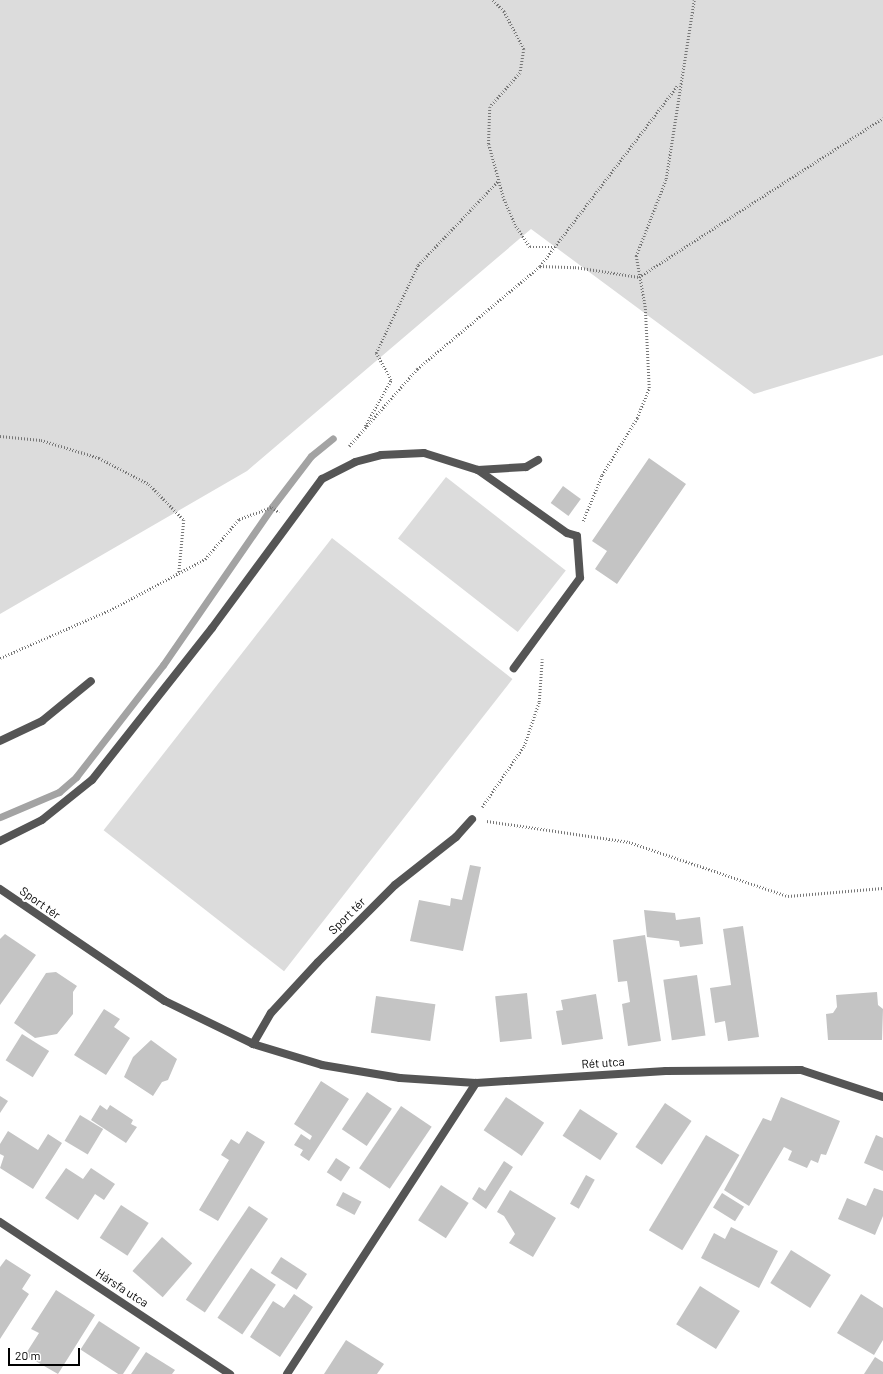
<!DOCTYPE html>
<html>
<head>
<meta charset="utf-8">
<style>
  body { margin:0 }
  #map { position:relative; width:883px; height:1374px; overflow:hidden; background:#fff; font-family:Barlow,sans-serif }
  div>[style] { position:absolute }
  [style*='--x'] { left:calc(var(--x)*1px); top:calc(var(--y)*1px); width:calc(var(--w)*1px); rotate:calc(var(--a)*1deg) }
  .green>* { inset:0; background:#dcdcdc; transform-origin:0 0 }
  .stream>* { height:7px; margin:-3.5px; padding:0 3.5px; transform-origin:3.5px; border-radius:3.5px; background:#a3a3a3 }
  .building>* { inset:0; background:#c4c4c4; transform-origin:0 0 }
  .path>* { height:2.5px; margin-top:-1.25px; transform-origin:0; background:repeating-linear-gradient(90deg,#777 0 1px,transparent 0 3px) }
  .service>* { height:8px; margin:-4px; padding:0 4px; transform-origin:4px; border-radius:4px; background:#555 }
  .minor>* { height:8px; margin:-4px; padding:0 4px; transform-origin:4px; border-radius:4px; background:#555 }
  span { translate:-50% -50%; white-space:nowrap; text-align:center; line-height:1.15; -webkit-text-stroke:4px #fff; paint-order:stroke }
  .street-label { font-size:12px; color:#000 }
  .scale { position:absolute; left:8px; top:1348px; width:72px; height:18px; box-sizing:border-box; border:2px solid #000; border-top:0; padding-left:5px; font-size:12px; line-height:14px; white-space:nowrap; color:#000; -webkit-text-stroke:3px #fff; paint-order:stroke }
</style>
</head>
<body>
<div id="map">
  <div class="green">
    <div style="clip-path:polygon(0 0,883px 0,883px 355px,754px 394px,531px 229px,247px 471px,0 614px)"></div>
    <div style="left:446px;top:477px;width:152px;height:78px;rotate:38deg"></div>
    <div style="left:332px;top:538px;width:229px;height:371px;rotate:38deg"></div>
  </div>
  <div class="stream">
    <div style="--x:0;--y:817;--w:64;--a:-23"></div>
    <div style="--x:59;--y:792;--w:23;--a:-41"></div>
    <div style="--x:76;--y:777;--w:142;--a:-52.2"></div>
    <div style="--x:163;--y:665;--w:192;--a:-55.4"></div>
    <div style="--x:272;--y:507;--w:64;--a:-52.6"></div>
    <div style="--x:311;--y:456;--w:28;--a:-39"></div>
  </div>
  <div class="building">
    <div style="clip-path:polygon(649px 458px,686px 484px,617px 584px,595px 569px,607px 551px,592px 541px)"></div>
    <div style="left:563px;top:486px;width:22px;height:21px;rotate:36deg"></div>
    <div style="clip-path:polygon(470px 865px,481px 867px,463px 951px,410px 941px,419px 900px,450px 906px,451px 898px,462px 900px)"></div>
    <div style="clip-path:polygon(644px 910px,675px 913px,676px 920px,700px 917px,703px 944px,680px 947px,679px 941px,647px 937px)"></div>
    <div style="clip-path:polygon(743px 926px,759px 1037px,728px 1041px,725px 1021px,715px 1023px,710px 988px,731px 985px,723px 929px)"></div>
    <div style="clip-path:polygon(5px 934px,36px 955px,0 1005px,0 939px)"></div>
    <div style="clip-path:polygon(645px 935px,661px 1041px,628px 1046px,622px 1004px,630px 1002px,627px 981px,618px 982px,613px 940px)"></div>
    <div style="clip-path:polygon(56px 972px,77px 986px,73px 992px,73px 1014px,57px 1034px,35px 1038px,14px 1023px,46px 973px)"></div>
    <div style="left:697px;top:975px;width:61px;height:34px;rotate:82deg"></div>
    <div style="clip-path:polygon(877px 992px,878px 1005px,883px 1009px,882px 1040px,828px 1040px,826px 1014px,833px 1013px,837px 1007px,836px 995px)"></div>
    <div style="left:527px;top:993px;width:46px;height:32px;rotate:84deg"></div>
    <div style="clip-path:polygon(596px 994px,603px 1039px,562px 1045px,556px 1011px,563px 1010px,561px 1000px)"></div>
    <div style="left:376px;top:996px;width:60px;height:37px;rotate:8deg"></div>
    <div style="clip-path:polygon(104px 1009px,120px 1019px,114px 1027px,130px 1038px,106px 1075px,74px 1055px)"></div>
    <div style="left:22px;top:1034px;width:32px;height:31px;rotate:32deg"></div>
    <div style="clip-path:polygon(151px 1040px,177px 1059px,168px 1080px,162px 1082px,153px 1096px,124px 1077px,133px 1057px)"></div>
    <div style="clip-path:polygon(321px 1081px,349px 1099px,309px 1161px,300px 1155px,303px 1150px,294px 1145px,301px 1134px,310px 1140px,312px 1136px,294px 1124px)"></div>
    <div style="left:367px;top:1092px;width:30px;height:45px;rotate:34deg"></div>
    <div style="clip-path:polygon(0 1096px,8px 1101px,0 1113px)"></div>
    <div style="left:506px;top:1097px;width:46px;height:40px;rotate:34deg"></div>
    <div style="clip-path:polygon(781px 1097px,840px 1121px,826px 1155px,821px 1154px,818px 1163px,811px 1160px,807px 1168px,788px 1160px,792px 1151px,784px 1147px,749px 1206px,724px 1190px,763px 1118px,771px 1121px)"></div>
    <div style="left:665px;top:1103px;width:32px;height:53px;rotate:34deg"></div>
    <div style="clip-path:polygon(100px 1105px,107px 1110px,110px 1105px,133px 1120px,131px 1124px,137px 1127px,126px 1143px,91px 1120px)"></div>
    <div style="left:401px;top:1106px;width:37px;height:75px;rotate:34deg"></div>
    <div style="left:580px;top:1109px;width:45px;height:32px;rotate:33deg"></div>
    <div style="left:80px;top:1115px;width:27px;height:30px;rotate:31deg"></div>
    <div style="clip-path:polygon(8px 1131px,38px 1150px,48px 1134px,62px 1143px,33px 1189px,0 1168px,4px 1156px,0 1154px,0 1144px)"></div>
    <div style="clip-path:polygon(247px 1131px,265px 1142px,218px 1221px,199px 1210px,229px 1160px,221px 1155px,231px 1139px,239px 1144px)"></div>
    <div style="left:706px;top:1135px;width:39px;height:111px;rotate:31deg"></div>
    <div style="clip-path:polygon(876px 1135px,883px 1138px,883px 1171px,864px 1163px)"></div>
    <div style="left:336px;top:1158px;width:17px;height:17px;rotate:33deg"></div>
    <div style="clip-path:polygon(504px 1161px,513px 1167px,486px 1209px,472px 1199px,479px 1187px,485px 1191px)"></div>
    <div style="clip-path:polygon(66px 1168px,83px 1179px,91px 1168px,115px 1184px,104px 1200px,95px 1194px,78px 1220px,45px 1198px)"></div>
    <div style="left:586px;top:1175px;width:10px;height:33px;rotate:29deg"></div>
    <div style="left:441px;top:1185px;width:33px;height:42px;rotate:33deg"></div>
    <div style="clip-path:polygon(874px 1188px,883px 1191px,883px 1216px,875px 1235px,838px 1219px,847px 1198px,866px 1206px)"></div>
    <div style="clip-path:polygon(510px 1190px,556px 1218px,533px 1257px,509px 1243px,515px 1234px,504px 1216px,497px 1212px)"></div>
    <div style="left:343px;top:1192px;width:21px;height:15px;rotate:28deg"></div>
    <div style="left:722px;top:1193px;width:26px;height:17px;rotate:32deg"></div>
    <div style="left:121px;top:1205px;width:33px;height:39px;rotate:33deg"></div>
    <div style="left:249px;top:1206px;width:23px;height:113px;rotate:34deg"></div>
    <div style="clip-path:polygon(731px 1227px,778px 1251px,759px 1288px,701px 1258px,714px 1233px,725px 1239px)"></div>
    <div style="left:162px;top:1237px;width:40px;height:45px;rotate:41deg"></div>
    <div style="left:791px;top:1250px;width:47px;height:39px;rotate:32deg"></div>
    <div style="left:281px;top:1257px;width:31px;height:19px;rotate:33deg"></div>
    <div style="clip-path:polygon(6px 1259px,31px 1275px,22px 1289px,29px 1294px,0 1339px,0 1267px)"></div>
    <div style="left:251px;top:1268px;width:30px;height:60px;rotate:34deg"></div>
    <div style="left:700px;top:1286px;width:47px;height:45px;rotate:32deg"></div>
    <div style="clip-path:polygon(56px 1290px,95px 1315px,58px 1374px,25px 1355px,39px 1333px,31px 1329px)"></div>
    <div style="clip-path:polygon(294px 1294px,313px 1307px,280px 1357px,250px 1337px,273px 1301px,284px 1308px)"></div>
    <div style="clip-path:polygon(861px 1294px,883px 1308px,883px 1340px,874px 1355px,837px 1333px)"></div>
    <div style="left:99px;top:1321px;width:49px;height:34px;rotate:33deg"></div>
    <div style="clip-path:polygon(346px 1340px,384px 1364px,377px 1374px,324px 1374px)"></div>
    <div style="clip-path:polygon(146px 1352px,175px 1370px,172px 1374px,131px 1374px)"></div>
    <div style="clip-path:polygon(875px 1357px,883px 1362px,883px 1374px,864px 1374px)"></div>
  </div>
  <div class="path">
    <div style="--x:493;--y:0;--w:16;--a:45"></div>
    <div style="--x:504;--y:11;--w:43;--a:62.2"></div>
    <div style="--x:524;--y:49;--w:24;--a:99"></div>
    <div style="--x:520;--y:73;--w:45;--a:131.4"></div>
    <div style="--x:490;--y:107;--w:37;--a:92"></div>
    <div style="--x:489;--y:144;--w:57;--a:74.7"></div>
    <div style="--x:504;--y:199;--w:30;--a:66"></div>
    <div style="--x:516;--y:226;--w:25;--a:56"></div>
    <div style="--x:530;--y:247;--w:25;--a:0"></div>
    <div style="--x:540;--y:266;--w:35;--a:2"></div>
    <div style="--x:575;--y:267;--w:65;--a:8.9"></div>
    <div style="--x:639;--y:277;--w:291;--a:-33.1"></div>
    <div style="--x:365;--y:426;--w:53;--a:-60.5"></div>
    <div style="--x:391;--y:380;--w:31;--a:-119"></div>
    <div style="--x:376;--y:353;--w:98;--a:-64.5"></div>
    <div style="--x:418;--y:265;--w:117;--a:-46.4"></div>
    <div style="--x:0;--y:436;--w:41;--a:5.6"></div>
    <div style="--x:41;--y:440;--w:61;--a:17.2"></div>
    <div style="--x:99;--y:458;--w:56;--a:27.5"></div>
    <div style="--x:149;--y:484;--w:50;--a:45.8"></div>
    <div style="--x:184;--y:520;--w:53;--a:95.4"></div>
    <div style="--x:349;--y:446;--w:103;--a:-48.6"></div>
    <div style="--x:417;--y:369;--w:160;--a:-39.9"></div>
    <div style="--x:540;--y:266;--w:228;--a:-52.7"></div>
    <div style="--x:583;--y:521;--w:50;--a:-67.6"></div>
    <div style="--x:602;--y:475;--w:67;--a:-58.4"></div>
    <div style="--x:637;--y:418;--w:32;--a:-68"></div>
    <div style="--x:649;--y:388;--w:81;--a:-92.8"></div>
    <div style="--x:645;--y:307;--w:52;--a:-100"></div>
    <div style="--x:636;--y:256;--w:83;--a:-68.7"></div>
    <div style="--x:666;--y:179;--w:181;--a:-81.1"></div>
    <div style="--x:0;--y:658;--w:120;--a:-23.6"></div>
    <div style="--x:110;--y:610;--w:108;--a:-28.2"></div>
    <div style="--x:205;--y:559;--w:52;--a:-49.6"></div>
    <div style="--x:239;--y:519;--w:35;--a:-20"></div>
    <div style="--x:272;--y:507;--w:9;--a:36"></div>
    <div style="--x:482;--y:807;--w:74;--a:-55.5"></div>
    <div style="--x:524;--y:746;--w:46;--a:-71.2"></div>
    <div style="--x:539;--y:702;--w:43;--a:-86"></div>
    <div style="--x:487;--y:821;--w:144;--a:8.4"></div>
    <div style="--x:629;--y:842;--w:168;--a:18.8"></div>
    <div style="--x:788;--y:896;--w:95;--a:-4.8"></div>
  </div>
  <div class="service">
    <div style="--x:478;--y:470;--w:109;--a:35.3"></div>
    <div style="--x:567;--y:533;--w:10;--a:17"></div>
    <div style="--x:577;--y:536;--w:42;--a:85.9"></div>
    <div style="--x:580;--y:578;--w:112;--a:126.3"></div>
    <div style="--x:478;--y:470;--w:48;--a:-3.6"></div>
    <div style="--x:526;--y:467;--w:14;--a:-30"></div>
    <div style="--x:0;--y:741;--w:47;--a:-25.5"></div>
    <div style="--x:42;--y:721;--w:63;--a:-39.2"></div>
  </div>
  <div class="minor">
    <div style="--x:0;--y:841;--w:47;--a:-26.6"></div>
    <div style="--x:42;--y:820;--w:64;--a:-38.7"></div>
    <div style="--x:92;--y:780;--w:194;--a:-51.7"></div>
    <div style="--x:212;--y:628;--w:185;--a:-53.6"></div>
    <div style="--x:322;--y:479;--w:37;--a:-27"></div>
    <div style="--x:355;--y:462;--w:27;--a:-15"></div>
    <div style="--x:381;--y:455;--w:43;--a:-2.7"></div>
    <div style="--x:424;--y:453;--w:57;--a:17.5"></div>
    <div style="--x:0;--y:889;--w:199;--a:34.2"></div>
    <div style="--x:165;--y:1001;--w:98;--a:26"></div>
    <div style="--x:253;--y:1044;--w:72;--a:16.9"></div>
    <div style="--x:322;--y:1065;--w:79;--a:9.5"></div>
    <div style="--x:400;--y:1078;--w:76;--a:3.8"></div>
    <div style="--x:476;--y:1083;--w:190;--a:-3.6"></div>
    <div style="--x:666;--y:1071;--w:135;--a:-0.4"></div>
    <div style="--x:801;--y:1070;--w:86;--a:18.2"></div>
    <div style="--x:253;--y:1044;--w:36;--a:-60"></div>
    <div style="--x:271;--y:1013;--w:69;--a:-47.3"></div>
    <div style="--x:318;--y:962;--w:109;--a:-45"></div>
    <div style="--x:395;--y:885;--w:78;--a:-38.2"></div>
    <div style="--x:456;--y:837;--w:24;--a:-48"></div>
    <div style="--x:0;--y:1222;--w:276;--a:33.5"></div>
    <div style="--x:287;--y:1374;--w:347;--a:-57"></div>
  </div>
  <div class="street-label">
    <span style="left:40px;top:903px;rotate:35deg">Sport tér</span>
    <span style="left:347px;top:916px;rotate:-45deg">Sport tér</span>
    <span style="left:603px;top:1063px;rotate:-4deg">Rét utca</span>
    <span style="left:122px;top:1288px;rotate:33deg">Hársfa utca</span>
  </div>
  <div class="scale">20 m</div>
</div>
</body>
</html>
